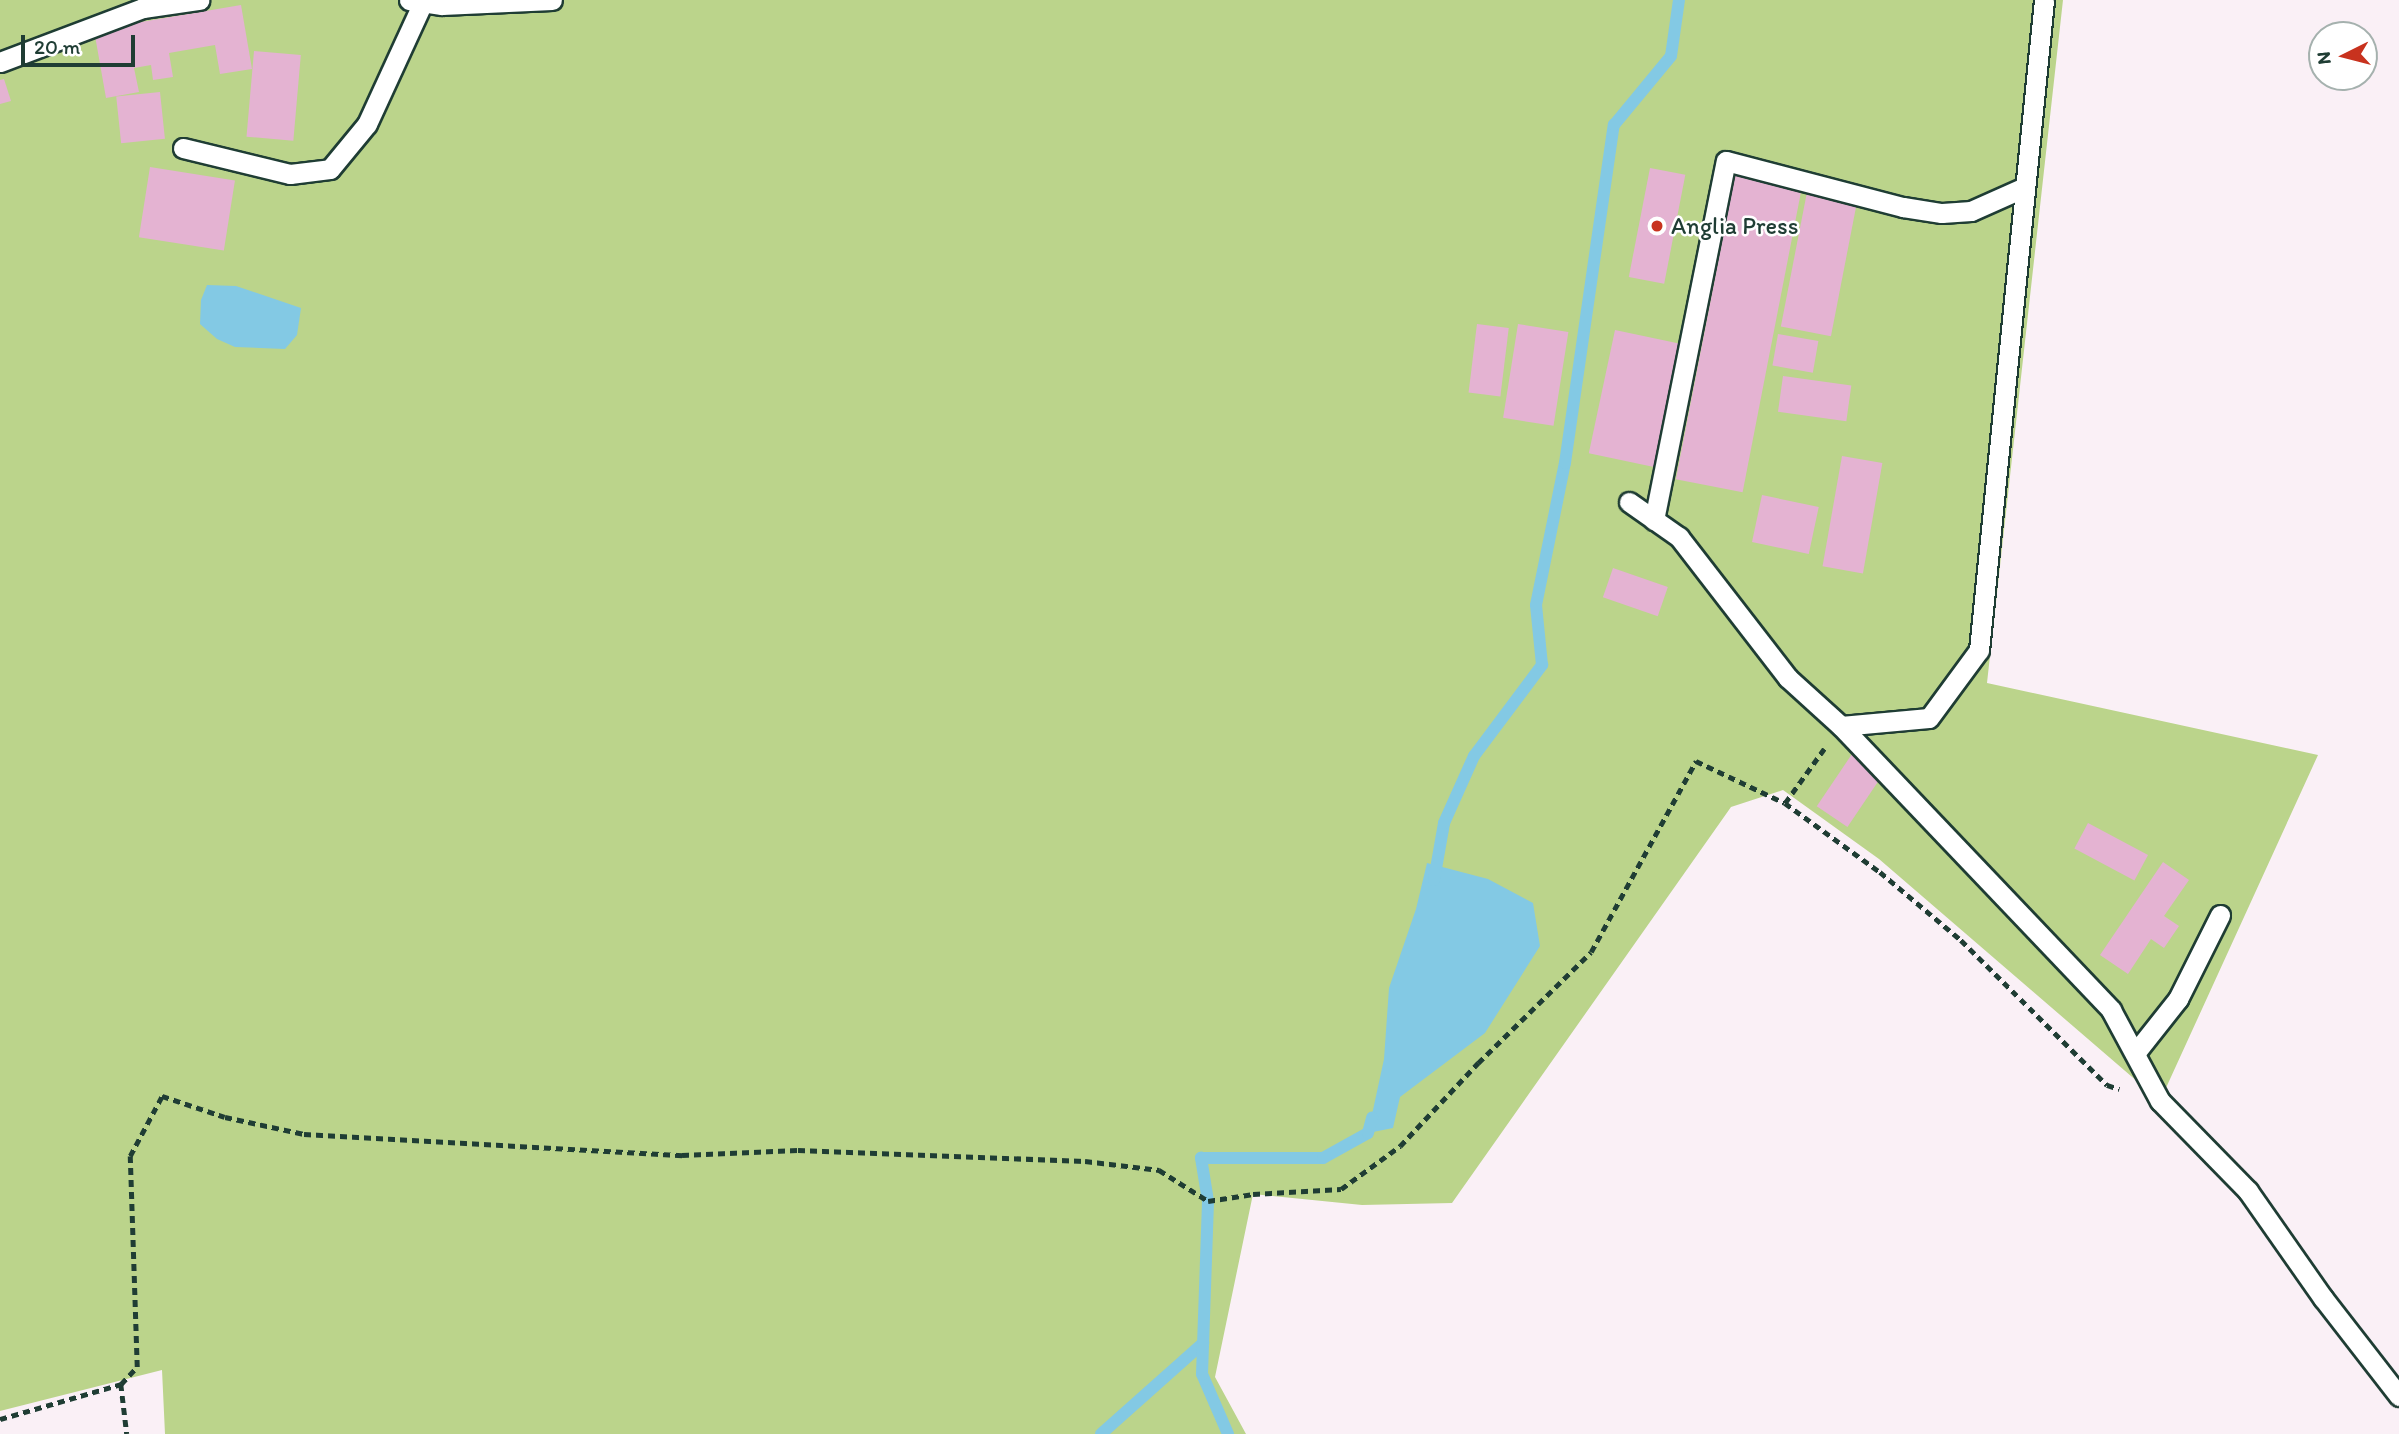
<!DOCTYPE html>
<html>
<head>
<meta charset="utf-8">
<style>
  body { margin:0 }
  #map { position:relative; width:2399px; height:1434px; overflow:hidden; background:#faf0f6; font-family:Itim,sans-serif }
  div>[style] { position:absolute }
  [style*='--x'] { left:calc(var(--x)*1px); top:calc(var(--y)*1px); width:calc(var(--w)*1px); rotate:calc(var(--a)*1deg) }
  .green>* { inset:0; background:#bbd48b }
  .water>* { inset:0; background:#83c9e4 }
  .stream>* { height:12px; margin:-6px; padding:0 6px; transform-origin:6px; border-radius:6px; background:#83c9e4 }
  .building>* { inset:0; background:#e4b3d2; transform-origin:0 0 }
  .path>* { height:4.5px; margin-top:-2.25px; transform-origin:0; background:repeating-linear-gradient(90deg,#1f3d34 0 7px,transparent 0 12px) }
  .roads { filter:drop-shadow(2px 0 #1f3d34) drop-shadow(-2px 0 #1f3d34) drop-shadow(0 2px #1f3d34) drop-shadow(0 -2px #1f3d34) }
  .lane>* { height:19px; margin:-9.5px; padding:0 9.5px; transform-origin:9.5px; border-radius:9.5px; background:#fff }
  .dots>* { width:19px; height:19px; translate:-50% -50%; box-sizing:border-box; border:4px solid #fff; border-radius:50% }
  span { translate:-50% -50%; white-space:nowrap; text-align:center; line-height:1.15; -webkit-text-stroke:5px #fff; paint-order:stroke }
  .poi-label { font-size:24px; color:#1f3d34 }
  .left { translate:0 -50%; text-align:left }
  .north { position:absolute; left:2308px; top:21px; width:70px; height:70px; box-sizing:border-box; background:#fff; border:2px solid #a5b1ae; border-radius:50%; rotate:264deg; font-size:19px; font-weight:700; line-height:28px; text-align:center; color:#1f3d34 }
  .north::after { content:''; display:block; margin:auto; width:24px; height:32px; background:#c8321e; clip-path:polygon(50% 0,100% 100%,50% 72%,0 100%) }
  .scale { position:absolute; left:21px; top:35px; width:114px; height:32px; box-sizing:border-box; border:4px solid #1f3d34; border-top:0; padding-left:9px; font-size:21px; line-height:24px; white-space:nowrap; color:#1f3d34; -webkit-text-stroke:5px #fff; paint-order:stroke }
</style>
</head>
<body>
<div id="map">
  <div class="green">
    <div style="clip-path:polygon(0 0,2063px 0,1987px 683px,2318px 755px,2160px 1101px,1879px 859px,1783px 790px,1731px 807px,1452px 1203px,1362px 1205px,1253px 1194px,1215px 1377px,1246px 1434px,165px 1434px,162px 1370px,0 1411px)"></div>
  </div>
  <div class="water">
    <div style="clip-path:polygon(207px 285px,236px 286px,301px 308px,297px 335px,285px 349px,235px 347px,217px 339px,200px 324px,201px 300px)"></div>
    <div style="clip-path:polygon(1427px 863px,1488px 879px,1533px 903px,1540px 946px,1485px 1033px,1400px 1097px,1393px 1128px,1368px 1133px,1384px 1059px,1389px 988px,1416px 909px)"></div>
  </div>
  <div class="stream">
    <div style="--x:1434;--y:880;--w:58;--a:-80"></div>
    <div style="--x:1444;--y:823;--w:73;--a:-65.9"></div>
    <div style="--x:1474;--y:756;--w:114;--a:-53.2"></div>
    <div style="--x:1542;--y:665;--w:60;--a:-95.7"></div>
    <div style="--x:1536;--y:605;--w:145;--a:-78.5"></div>
    <div style="--x:1565;--y:463;--w:342;--a:-81.8"></div>
    <div style="--x:1614;--y:125;--w:89;--a:-50.4"></div>
    <div style="--x:1671;--y:56;--w:57;--a:-81.9"></div>
    <div style="--x:1101;--y:1434;--w:137;--a:-41.7"></div>
    <div style="--x:1228;--y:1434;--w:65;--a:-113.4"></div>
    <div style="--x:1202;--y:1374;--w:173;--a:-88"></div>
    <div style="--x:1208;--y:1201;--w:44;--a:-99.2"></div>
    <div style="--x:1201;--y:1158;--w:122;--a:0"></div>
    <div style="--x:1323;--y:1158;--w:51;--a:-29.1"></div>
    <div style="--x:1368;--y:1133;--w:16;--a:-75"></div>
  </div>
  <div class="building">
    <div style="clip-path:polygon(241px 5px,252px 69px,220px 74px,215px 45px,169px 53px,173px 77px,153px 80px,151px 65px,134px 68px,139px 92px,106px 98px,94px 30px)"></div>
    <div style="left:254px;top:51px;width:47px;height:86px;rotate:5deg"></div>
    <div style="clip-path:polygon(4px 79px,11px 101px,0 104px,0 80px)"></div>
    <div style="left:160px;top:92px;width:47px;height:44px;rotate:84deg"></div>
    <div style="left:150px;top:167px;width:86px;height:71px;rotate:9deg"></div>
    <div style="left:1650px;top:168px;width:36px;height:111px;rotate:11deg"></div>
    <div style="left:1735px;top:175px;width:68px;height:310px;rotate:11deg"></div>
    <div style="left:1807px;top:192px;width:51px;height:137px;rotate:11deg"></div>
    <div style="left:1477px;top:324px;width:32px;height:69px;rotate:7deg"></div>
    <div style="left:1518px;top:324px;width:51px;height:95px;rotate:9deg"></div>
    <div style="left:1615px;top:330px;width:69px;height:126px;rotate:12deg"></div>
    <div style="left:1778px;top:334px;width:41px;height:32px;rotate:10deg"></div>
    <div style="left:1783px;top:376px;width:69px;height:36px;rotate:8deg"></div>
    <div style="left:1842px;top:456px;width:41px;height:112px;rotate:10deg"></div>
    <div style="left:1762px;top:495px;width:58px;height:48px;rotate:12deg"></div>
    <div style="left:1613px;top:568px;width:58px;height:31px;rotate:19deg"></div>
    <div style="left:1852px;top:754px;width:37px;height:63px;rotate:34deg"></div>
    <div style="left:2088px;top:823px;width:68px;height:29px;rotate:28deg"></div>
    <div style="clip-path:polygon(2163px 862px,2189px 880px,2164px 916px,2179px 926px,2164px 948px,2151px 939px,2128px 974px,2100px 955px)"></div>
  </div>
  <div class="path">
    <div style="--x:1785;--y:803;--w:67;--a:-54.2"></div>
    <div style="--x:121;--y:1384;--w:50;--a:83.2"></div>
    <div style="--x:0;--y:1419;--w:126;--a:-16.1"></div>
    <div style="--x:121;--y:1384;--w:23;--a:-47"></div>
    <div style="--x:137;--y:1367;--w:211;--a:-91.9"></div>
    <div style="--x:130;--y:1156;--w:68;--a:-61.9"></div>
    <div style="--x:162;--y:1096;--w:66;--a:18.4"></div>
    <div style="--x:225;--y:1117;--w:81;--a:12.1"></div>
    <div style="--x:304;--y:1134;--w:379;--a:3.2"></div>
    <div style="--x:682;--y:1155;--w:116;--a:-2.5"></div>
    <div style="--x:798;--y:1150;--w:287;--a:2.2"></div>
    <div style="--x:1085;--y:1161;--w:75;--a:6.9"></div>
    <div style="--x:1159;--y:1170;--w:58;--a:32.3"></div>
    <div style="--x:1208;--y:1201;--w:46;--a:-8.8"></div>
    <div style="--x:1253;--y:1194;--w:88;--a:-3.3"></div>
    <div style="--x:1341;--y:1189;--w:73;--a:-36.1"></div>
    <div style="--x:1400;--y:1146;--w:114;--a:-46.8"></div>
    <div style="--x:1478;--y:1063;--w:158;--a:-44.5"></div>
    <div style="--x:1591;--y:952;--w:218;--a:-61.2"></div>
    <div style="--x:1696;--y:761;--w:98;--a:25.3"></div>
    <div style="--x:1785;--y:803;--w:117;--a:36"></div>
    <div style="--x:1880;--y:872;--w:106;--a:40"></div>
    <div style="--x:1961;--y:940;--w:206;--a:44.8"></div>
    <div style="--x:2107;--y:1085;--w:13;--a:18"></div>
  </div>
  <div class="roads">
    <div class="lane">
      <div style="--x:409;--y:0;--w:33;--a:9"></div>
      <div style="--x:442;--y:5;--w:110;--a:-2.6"></div>
      <div style="--x:0;--y:62;--w:153;--a:-20.7"></div>
      <div style="--x:143;--y:8;--w:57;--a:-8.1"></div>
      <div style="--x:183;--y:148;--w:110;--a:13.7"></div>
      <div style="--x:290;--y:174;--w:40;--a:-7.1"></div>
      <div style="--x:330;--y:169;--w:58;--a:-50.6"></div>
      <div style="--x:367;--y:124;--w:134;--a:-65.3"></div>
      <div style="--x:1629;--y:502;--w:61;--a:35"></div>
      <div style="--x:1679;--y:537;--w:178;--a:52.3"></div>
      <div style="--x:1788;--y:678;--w:72;--a:42.2"></div>
      <div style="--x:1841;--y:726;--w:88;--a:-5.2"></div>
      <div style="--x:1929;--y:718;--w:84;--a:-53.7"></div>
      <div style="--x:1979;--y:650;--w:653;--a:-84.29"></div>
      <div style="--x:1654;--y:520;--w:366;--a:-78.7"></div>
      <div style="--x:1726;--y:161;--w:183;--a:14.6"></div>
      <div style="--x:1903;--y:207;--w:39;--a:9"></div>
      <div style="--x:1942;--y:213;--w:29;--a:-4"></div>
      <div style="--x:1971;--y:211;--w:59;--a:-24"></div>
      <div style="--x:1841;--y:726;--w:392;--a:46.4"></div>
      <div style="--x:2111;--y:1010;--w:103;--a:61.7"></div>
      <div style="--x:2160;--y:1101;--w:126;--a:45.6"></div>
      <div style="--x:2248;--y:1191;--w:131;--a:55"></div>
      <div style="--x:2323;--y:1298;--w:124;--a:52.2"></div>
      <div style="--x:2136;--y:1052;--w:68;--a:-51.6"></div>
      <div style="--x:2178;--y:999;--w:94;--a:-63.4"></div>
    </div>
  </div>
  <div class="dots">
    <div style="left:1657px;top:226px;background:#c8321e"></div>
  </div>
  <div class="poi-label">
    <span class="left" style="left:1671px;top:226px">Anglia Press</span>
  </div>
  <div class="north">N</div>
  <div class="scale">20 m</div>
</div>
</body>
</html>
